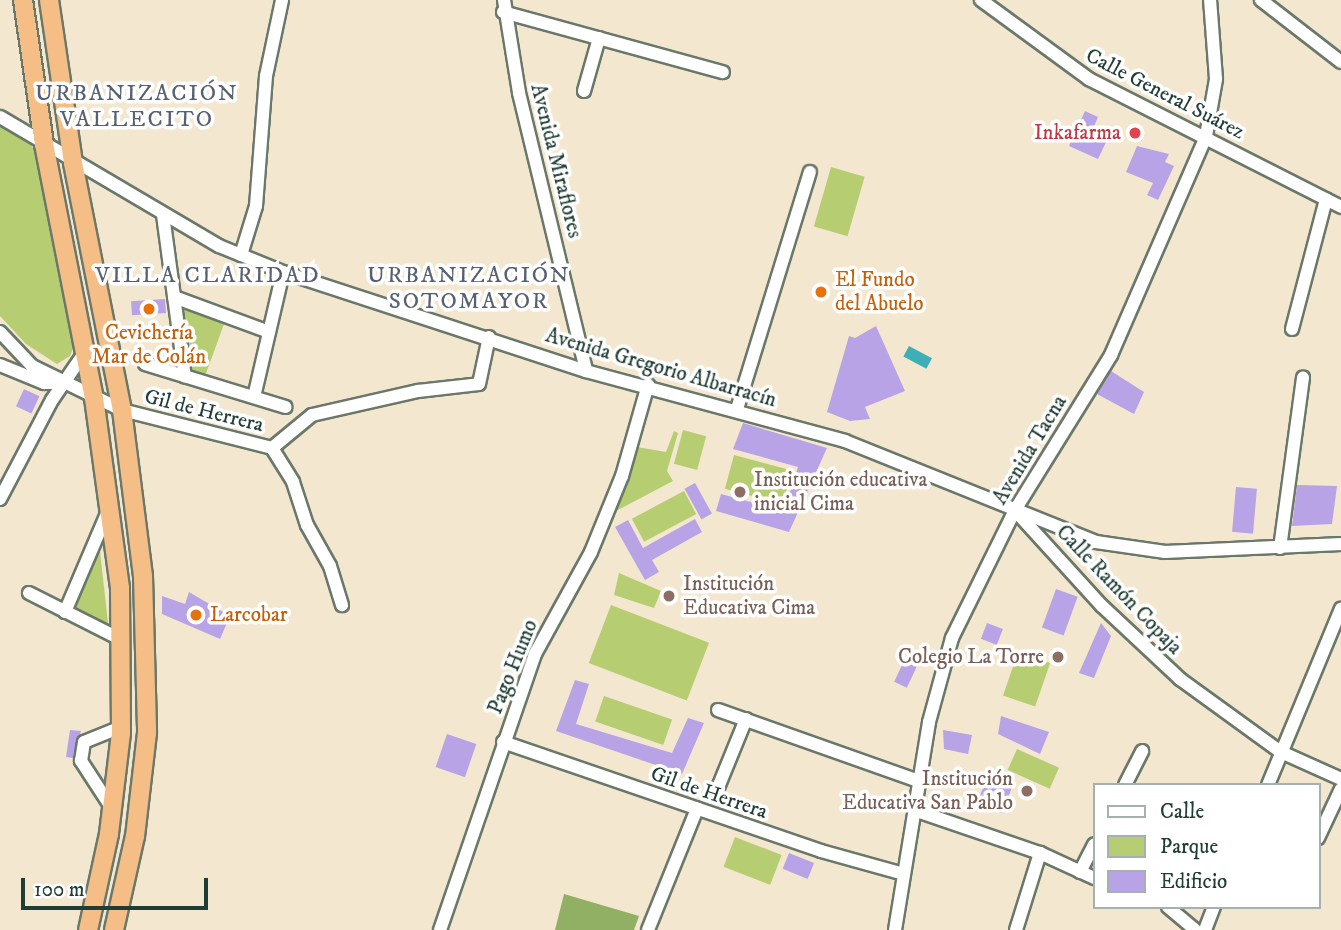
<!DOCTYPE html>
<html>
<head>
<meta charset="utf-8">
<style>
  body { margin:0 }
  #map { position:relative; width:1341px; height:930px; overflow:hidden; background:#f4e7cf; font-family:"IM FELL DW Pica",serif }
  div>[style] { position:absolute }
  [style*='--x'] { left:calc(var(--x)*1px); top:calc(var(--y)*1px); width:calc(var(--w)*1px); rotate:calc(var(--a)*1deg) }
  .green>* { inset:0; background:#b7cd72; transform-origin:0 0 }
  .forest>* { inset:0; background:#91b064 }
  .water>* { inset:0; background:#3eafb8; transform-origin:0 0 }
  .building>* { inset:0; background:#b8a3e6; transform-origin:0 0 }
  .roads { filter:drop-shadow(2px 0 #6a786a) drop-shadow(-2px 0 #6a786a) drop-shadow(0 2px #6a786a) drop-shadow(0 -2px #6a786a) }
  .minor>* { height:12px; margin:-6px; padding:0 6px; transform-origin:6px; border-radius:6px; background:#fff }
  .highway>* { height:18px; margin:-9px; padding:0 9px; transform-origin:9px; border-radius:9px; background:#f6be87 }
  .dots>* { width:19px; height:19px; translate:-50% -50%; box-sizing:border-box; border:4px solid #fff; border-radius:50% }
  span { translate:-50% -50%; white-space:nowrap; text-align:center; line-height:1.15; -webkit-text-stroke:7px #fff; paint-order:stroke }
  .street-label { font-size:21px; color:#1f3d34 }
  .health-label { font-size:21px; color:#be3a42 }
  .right { translate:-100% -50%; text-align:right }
  .food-label { font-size:21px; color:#c56008 }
  .left { translate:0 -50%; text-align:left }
  .education-label { font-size:21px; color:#785e54 }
  .neighbourhood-label { font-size:23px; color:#556172; letter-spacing:2px }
  .legend { position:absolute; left:1093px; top:783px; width:228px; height:126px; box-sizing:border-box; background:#fff; border:2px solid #a5b1ae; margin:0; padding:9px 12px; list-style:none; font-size:21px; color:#1f3d34 }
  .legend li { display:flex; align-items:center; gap:14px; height:35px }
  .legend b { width:35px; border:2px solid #a5b1ae }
  .scale { position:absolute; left:21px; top:878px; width:187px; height:32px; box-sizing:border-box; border:4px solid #1f3d34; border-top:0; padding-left:9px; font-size:21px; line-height:24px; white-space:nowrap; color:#1f3d34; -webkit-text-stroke:5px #fff; paint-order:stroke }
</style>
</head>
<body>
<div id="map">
  <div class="green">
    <div style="clip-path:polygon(0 126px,31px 145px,39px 159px,74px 346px,70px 356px,57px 364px,26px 344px,0 316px)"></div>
    <div style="left:831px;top:167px;width:35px;height:62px;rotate:16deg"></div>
    <div style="clip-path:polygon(178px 306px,224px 324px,204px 379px,188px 374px)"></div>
    <div style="left:683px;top:430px;width:24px;height:35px;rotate:15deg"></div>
    <div style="clip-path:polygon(674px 431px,678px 433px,667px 471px,673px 481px,616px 511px,637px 447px,666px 452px)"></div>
    <div style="left:734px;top:455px;width:60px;height:35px;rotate:15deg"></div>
    <div style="left:684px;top:491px;width:26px;height:59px;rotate:62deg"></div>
    <div style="clip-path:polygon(100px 551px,108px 623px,105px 624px,74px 610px,72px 605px,94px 553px)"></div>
    <div style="clip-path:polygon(619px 573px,661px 591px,654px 608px,614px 595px)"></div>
    <div style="left:611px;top:605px;width:105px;height:62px;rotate:21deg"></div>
    <div style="left:1018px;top:652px;width:34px;height:46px;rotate:19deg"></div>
    <div style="left:604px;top:696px;width:72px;height:27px;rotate:19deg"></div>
    <div style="left:1017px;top:749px;width:46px;height:23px;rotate:24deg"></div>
    <div style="left:735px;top:837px;width:50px;height:32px;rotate:21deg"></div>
  </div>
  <div class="forest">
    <div style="clip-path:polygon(564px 894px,639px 916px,634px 930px,555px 930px)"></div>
  </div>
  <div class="water">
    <div style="left:909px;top:346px;width:26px;height:12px;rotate:28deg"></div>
  </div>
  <div class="building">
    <div style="clip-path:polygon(1085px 111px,1098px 117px,1092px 131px,1108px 138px,1098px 159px,1069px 146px)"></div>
    <div style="clip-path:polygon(1137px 146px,1169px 154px,1165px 162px,1174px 166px,1158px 200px,1147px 195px,1153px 183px,1126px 172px)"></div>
    <div style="left:165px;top:299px;width:14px;height:34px;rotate:86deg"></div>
    <div style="clip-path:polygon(876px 326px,905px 391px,865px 407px,870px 419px,850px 421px,827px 412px,849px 336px,855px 338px)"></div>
    <div style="clip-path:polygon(1111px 371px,1144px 392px,1134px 414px,1097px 394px)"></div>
    <div style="left:24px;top:389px;width:17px;height:19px;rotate:25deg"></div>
    <div style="clip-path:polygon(743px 423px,827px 448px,789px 532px,716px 511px,721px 494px,784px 511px,798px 467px,733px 449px)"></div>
    <div style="left:695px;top:483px;width:35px;height:12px;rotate:61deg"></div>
    <div style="clip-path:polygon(1297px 485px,1337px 486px,1332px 524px,1292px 526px)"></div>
    <div style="left:1236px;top:487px;width:21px;height:45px;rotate:5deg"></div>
    <div style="clip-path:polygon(695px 519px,702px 532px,652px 560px,659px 572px,645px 580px,615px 527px,628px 520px,643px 548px)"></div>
    <div style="left:1056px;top:589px;width:23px;height:41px;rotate:20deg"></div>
    <div style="clip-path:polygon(189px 592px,230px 616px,220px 639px,162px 614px,162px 596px,185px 604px)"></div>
    <div style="left:987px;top:623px;width:17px;height:17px;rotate:21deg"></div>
    <div style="clip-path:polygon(1101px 623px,1111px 636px,1094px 678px,1079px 673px)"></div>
    <div style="left:909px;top:650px;width:14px;height:35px;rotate:25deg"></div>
    <div style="clip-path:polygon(575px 680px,589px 684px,576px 724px,672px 753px,688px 718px,704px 723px,682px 774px,556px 731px)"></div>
    <div style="clip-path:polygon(1001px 716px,1049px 732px,1040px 754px,998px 734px)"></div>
    <div style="clip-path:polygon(70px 730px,81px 731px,73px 758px,66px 757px)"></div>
    <div style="clip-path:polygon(943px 730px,972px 735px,968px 754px,944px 749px)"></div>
    <div style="left:447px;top:734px;width:31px;height:35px;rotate:19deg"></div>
    <div style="left:988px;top:774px;width:27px;height:32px;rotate:20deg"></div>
    <div style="left:789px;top:853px;width:27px;height:17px;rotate:22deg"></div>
  </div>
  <div class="roads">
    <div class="minor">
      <div style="--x:504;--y:0;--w:94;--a:80.8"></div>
      <div style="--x:519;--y:93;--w:286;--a:76.4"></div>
      <div style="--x:981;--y:0;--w:134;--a:36.2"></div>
      <div style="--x:1089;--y:79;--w:283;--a:26.9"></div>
      <div style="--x:1261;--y:0;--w:101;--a:37.8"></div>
      <div style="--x:503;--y:12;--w:228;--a:15.3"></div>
      <div style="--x:584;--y:91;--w:55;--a:-74.2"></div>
      <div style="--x:0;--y:117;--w:254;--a:30.5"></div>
      <div style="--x:219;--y:246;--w:69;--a:22.1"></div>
      <div style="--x:283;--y:272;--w:319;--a:18.1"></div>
      <div style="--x:586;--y:371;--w:268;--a:15.1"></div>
      <div style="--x:845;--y:441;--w:271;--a:21.9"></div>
      <div style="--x:1096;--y:542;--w:70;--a:8.2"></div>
      <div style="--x:1165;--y:552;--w:176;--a:-2.6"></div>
      <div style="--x:163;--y:215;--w:163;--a:82.3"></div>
      <div style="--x:241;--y:255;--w:51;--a:-73"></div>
      <div style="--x:256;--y:206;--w:130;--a:-85.6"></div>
      <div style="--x:266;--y:76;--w:78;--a:-78.1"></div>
      <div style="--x:174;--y:297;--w:101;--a:20.2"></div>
      <div style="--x:1292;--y:329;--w:134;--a:-75.3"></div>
      <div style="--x:0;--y:332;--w:47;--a:46.7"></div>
      <div style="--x:32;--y:366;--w:100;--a:26.1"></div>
      <div style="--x:122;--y:410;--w:155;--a:14.2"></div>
      <div style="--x:272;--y:448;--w:40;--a:58"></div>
      <div style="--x:293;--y:482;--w:45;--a:72"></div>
      <div style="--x:307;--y:525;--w:47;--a:60.7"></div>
      <div style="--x:330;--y:566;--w:41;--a:72.9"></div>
      <div style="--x:145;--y:364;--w:147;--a:17"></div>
      <div style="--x:0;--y:365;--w:48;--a:22.2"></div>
      <div style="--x:44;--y:383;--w:12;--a:0"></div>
      <div style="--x:254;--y:397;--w:128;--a:-76.9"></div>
      <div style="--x:737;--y:409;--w:248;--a:-72.9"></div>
      <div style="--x:272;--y:448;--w:52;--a:-39.5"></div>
      <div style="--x:312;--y:415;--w:109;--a:-12.8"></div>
      <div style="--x:418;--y:391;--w:61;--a:-6.5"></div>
      <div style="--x:479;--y:384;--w:48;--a:-78"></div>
      <div style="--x:0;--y:499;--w:112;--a:-62.3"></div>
      <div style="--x:52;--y:400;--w:58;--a:-55.5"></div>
      <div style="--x:1020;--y:516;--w:122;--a:47.7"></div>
      <div style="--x:1102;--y:606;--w:107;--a:43.1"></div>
      <div style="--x:1180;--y:679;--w:125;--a:35.9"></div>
      <div style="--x:1281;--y:752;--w:66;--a:24.2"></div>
      <div style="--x:1280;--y:548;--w:172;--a:-82.3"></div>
      <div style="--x:29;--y:593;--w:104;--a:26.8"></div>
      <div style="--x:65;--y:612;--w:110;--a:-66.9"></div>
      <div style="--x:718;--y:710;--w:215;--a:19.5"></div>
      <div style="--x:503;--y:742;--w:336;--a:18.9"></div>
      <div style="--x:821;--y:851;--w:86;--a:15.5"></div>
      <div style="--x:1125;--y:785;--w:38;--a:-63"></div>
      <div style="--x:1268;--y:785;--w:191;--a:-67.5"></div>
      <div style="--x:715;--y:795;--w:82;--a:-67.8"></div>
      <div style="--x:113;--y:810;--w:59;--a:-123.1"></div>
      <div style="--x:81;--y:761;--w:19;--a:-81"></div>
      <div style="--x:84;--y:742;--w:40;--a:-22"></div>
      <div style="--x:917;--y:811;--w:130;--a:18.9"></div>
      <div style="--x:1040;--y:853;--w:60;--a:24.8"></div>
      <div style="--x:1318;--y:838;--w:54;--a:-64.9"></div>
      <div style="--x:1080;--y:872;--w:31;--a:-63"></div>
      <div style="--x:1168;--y:907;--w:35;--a:40"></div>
      <div style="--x:440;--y:930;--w:292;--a:-71"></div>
      <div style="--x:535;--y:654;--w:116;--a:-61.2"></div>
      <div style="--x:591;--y:552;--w:82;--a:-67.8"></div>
      <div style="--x:622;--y:476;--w:95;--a:-74.1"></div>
      <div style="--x:648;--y:930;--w:131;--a:-68"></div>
      <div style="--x:895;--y:930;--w:211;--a:-80.7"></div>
      <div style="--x:929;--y:722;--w:87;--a:-74.7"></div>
      <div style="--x:952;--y:638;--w:143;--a:-63.8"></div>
      <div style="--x:1015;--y:510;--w:182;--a:-58.2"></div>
      <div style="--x:1111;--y:355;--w:239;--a:-66.5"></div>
      <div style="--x:1206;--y:136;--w:58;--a:-80"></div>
      <div style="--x:1216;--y:79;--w:79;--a:-94.3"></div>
      <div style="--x:1016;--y:930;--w:81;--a:-72.7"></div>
      <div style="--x:1205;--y:930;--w:25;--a:-69"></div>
    </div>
    <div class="highway">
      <div style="--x:23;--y:0;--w:146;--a:81.7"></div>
      <div style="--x:44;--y:144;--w:259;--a:78.9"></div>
      <div style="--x:94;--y:398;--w:192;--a:82.2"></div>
      <div style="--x:120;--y:588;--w:145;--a:89.6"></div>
      <div style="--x:121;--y:733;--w:102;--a:96.8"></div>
      <div style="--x:109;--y:834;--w:98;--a:102.3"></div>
      <div style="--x:49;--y:0;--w:165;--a:81.6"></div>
      <div style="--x:73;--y:163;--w:252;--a:78.8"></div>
      <div style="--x:122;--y:410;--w:167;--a:82.8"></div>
      <div style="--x:143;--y:576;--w:157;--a:88.5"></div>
      <div style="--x:147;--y:733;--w:104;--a:96.6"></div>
      <div style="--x:135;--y:836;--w:96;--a:102.6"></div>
    </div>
  </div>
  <div class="dots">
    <div style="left:1135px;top:133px;background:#e0444e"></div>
    <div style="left:821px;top:292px;background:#e8710a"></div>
    <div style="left:149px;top:309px;background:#e8710a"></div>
    <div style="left:740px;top:492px;background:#8d6e63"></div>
    <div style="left:669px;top:596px;background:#8d6e63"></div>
    <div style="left:196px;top:615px;background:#e8710a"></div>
    <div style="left:1058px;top:657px;background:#8d6e63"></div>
    <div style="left:1027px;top:791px;background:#8d6e63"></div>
  </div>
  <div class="street-label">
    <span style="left:1165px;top:94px;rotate:27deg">Calle General Suárez</span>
    <span style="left:556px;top:161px;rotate:76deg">Avenida Miraflores</span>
    <span style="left:661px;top:368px;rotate:16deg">Avenida Gregorio Albarracín</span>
    <span style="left:204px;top:411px;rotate:14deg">Gil de Herrera</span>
    <span style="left:1030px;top:450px;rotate:-59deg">Avenida Tacna</span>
    <span style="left:1119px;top:590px;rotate:46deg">Calle Ramón Copaja</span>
    <span style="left:513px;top:667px;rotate:-68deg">Pago Humo</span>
    <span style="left:709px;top:793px;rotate:19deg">Gil de Herrera</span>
  </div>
  <div class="health-label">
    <span class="right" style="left:1121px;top:133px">Inkafarma</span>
  </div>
  <div class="food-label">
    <span class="left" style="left:835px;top:292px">El Fundo<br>del Abuelo</span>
    <span style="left:149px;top:345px">Cevichería<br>Mar de Colán</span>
    <span class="left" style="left:210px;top:615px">Larcobar</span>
  </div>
  <div class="education-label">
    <span class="left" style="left:754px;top:492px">Institución educativa<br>inicial Cima</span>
    <span class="left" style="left:683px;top:596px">Institución<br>Educativa Cima</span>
    <span class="right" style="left:1044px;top:657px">Colegio La Torre</span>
    <span class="right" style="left:1013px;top:791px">Institución<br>Educativa San Pablo</span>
  </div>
  <div class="neighbourhood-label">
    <span style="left:137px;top:107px">URBANIZACIÓN<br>VALLECITO</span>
    <span style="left:208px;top:276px">VILLA CLARIDAD</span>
    <span style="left:469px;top:289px">URBANIZACIÓN<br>SOTOMAYOR</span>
  </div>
  <ul class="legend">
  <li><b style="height:9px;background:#fff"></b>Calle</li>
  <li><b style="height:19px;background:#b7cd72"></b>Parque</li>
  <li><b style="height:19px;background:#b8a3e6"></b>Edificio</li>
  </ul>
  <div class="scale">100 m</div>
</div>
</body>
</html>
